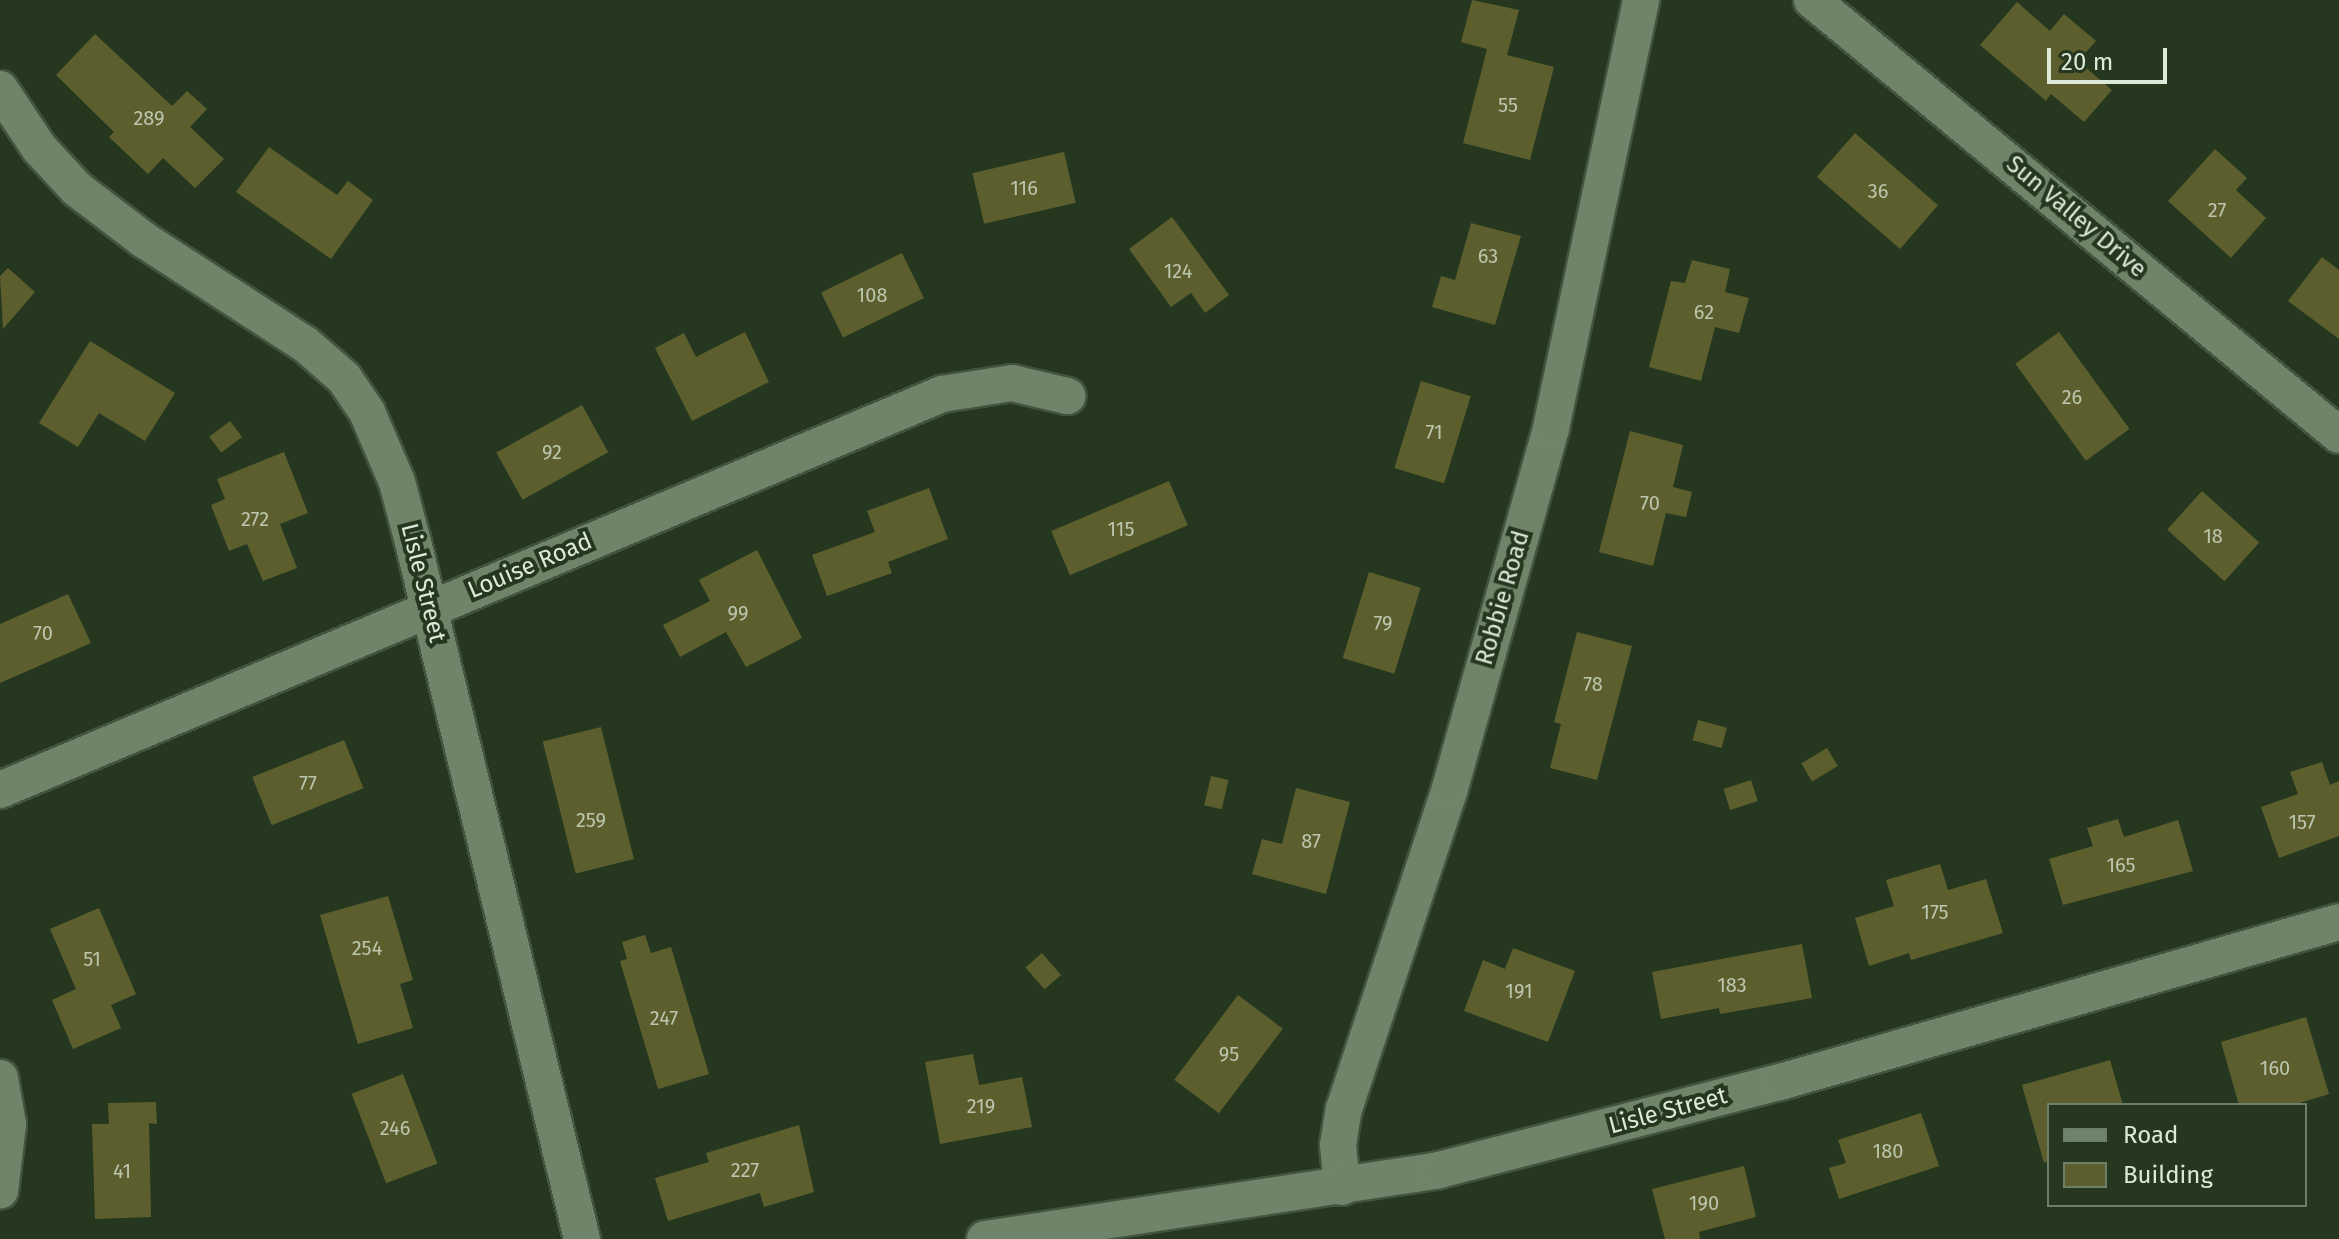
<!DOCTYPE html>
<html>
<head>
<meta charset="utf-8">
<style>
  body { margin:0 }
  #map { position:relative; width:2339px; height:1239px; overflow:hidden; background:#25381f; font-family:"Fira Sans",sans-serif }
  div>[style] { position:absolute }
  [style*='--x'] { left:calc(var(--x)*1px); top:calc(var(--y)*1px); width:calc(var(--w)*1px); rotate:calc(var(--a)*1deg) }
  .building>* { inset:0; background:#5c5f2d; transform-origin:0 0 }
  .roads { filter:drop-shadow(2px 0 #43543e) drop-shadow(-2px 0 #43543e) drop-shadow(0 2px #43543e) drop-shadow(0 -2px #43543e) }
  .street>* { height:36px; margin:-18px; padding:0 18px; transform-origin:18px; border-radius:18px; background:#6f8569 }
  span { translate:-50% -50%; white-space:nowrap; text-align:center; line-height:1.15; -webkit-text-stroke:8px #25381f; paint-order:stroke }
  .number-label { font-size:20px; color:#bcc6ae }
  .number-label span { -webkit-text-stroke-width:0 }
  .street-label { font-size:24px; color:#dce9d9 }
  .legend { position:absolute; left:2047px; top:1103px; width:260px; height:104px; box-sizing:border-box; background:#25381f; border:2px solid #6e7f69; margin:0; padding:10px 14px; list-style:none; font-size:24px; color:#dce9d9 }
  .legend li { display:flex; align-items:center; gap:16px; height:40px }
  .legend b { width:40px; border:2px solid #6e7f69 }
  .scale { position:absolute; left:2047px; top:48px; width:120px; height:36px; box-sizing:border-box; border:4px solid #dce9d9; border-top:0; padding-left:10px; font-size:24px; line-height:28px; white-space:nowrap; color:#dce9d9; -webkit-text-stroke:6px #25381f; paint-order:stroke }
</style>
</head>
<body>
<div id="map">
  <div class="building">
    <div style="clip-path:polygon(1472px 0,1519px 10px,1507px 55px,1554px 67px,1530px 160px,1463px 143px,1487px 49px,1461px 42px)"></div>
    <div style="clip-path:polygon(2017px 2px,2050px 31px,2064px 14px,2096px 41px,2078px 61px,2112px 90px,2084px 122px,2051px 94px,2046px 101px,1980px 45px)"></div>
    <div style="clip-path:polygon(95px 34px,172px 106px,187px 91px,207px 109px,190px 127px,224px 159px,195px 188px,163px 158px,148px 174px,109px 137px,114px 132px,56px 75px)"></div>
    <div style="left:1855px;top:133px;width:110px;height:58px;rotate:41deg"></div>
    <div style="clip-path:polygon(269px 147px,337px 195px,348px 181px,373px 200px,331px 259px,236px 192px)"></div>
    <div style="clip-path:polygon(2215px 149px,2247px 178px,2236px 190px,2266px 218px,2231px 258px,2168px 201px)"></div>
    <div style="left:1064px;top:152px;width:52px;height:94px;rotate:77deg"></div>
    <div style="clip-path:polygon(1172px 217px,1229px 295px,1205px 313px,1191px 293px,1171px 307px,1129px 249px)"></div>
    <div style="clip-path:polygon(1471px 223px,1521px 236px,1495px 325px,1432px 307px,1441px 276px,1455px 280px)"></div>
    <div style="left:902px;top:253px;width:50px;height:90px;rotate:64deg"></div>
    <div style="clip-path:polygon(2322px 257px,2339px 270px,2339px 339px,2288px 301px)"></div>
    <div style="clip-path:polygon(1692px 260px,1730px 269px,1725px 292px,1749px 298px,1739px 333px,1715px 327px,1701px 381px,1649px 367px,1671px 281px,1685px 283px)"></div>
    <div style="clip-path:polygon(8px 268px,35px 292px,3px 329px,0 276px)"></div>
    <div style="clip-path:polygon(745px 332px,769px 382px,692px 421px,655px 348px,684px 333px,696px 357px)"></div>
    <div style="left:2059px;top:332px;width:120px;height:54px;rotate:54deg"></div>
    <div style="clip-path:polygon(90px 341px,175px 393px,145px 441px,99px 413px,78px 447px,39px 423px)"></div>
    <div style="left:1421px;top:381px;width:52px;height:91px;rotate:17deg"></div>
    <div style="left:582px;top:405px;width:54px;height:98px;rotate:61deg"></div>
    <div style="left:230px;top:421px;width:20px;height:26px;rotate:53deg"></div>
    <div style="clip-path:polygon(1630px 431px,1683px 445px,1673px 487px,1692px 492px,1686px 517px,1666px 513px,1653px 566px,1599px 552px)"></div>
    <div style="clip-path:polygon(284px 452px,308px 513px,280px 524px,297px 568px,263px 581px,247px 544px,229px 551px,211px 505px,225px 499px,217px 479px)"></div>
    <div style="left:1169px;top:481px;width:48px;height:128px;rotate:67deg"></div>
    <div style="clip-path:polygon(929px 488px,948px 539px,888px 562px,892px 573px,827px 596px,812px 555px,875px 532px,867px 511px)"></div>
    <div style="left:2202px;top:491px;width:77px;height:52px;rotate:42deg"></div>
    <div style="clip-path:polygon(757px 550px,802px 638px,746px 667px,726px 632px,680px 657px,663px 625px,710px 601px,699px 580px)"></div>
    <div style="left:1369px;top:572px;width:54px;height:90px;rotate:17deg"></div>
    <div style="clip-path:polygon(68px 594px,91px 643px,0 683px,0 624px)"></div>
    <div style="clip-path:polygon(1577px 632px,1632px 646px,1597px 780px,1550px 768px,1561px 724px,1554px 722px)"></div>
    <div style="left:1698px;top:720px;width:30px;height:21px;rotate:15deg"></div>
    <div style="left:601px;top:727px;width:136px;height:60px;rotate:76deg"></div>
    <div style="left:344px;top:740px;width:52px;height:99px;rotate:68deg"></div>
    <div style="left:1827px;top:748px;width:21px;height:30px;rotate:59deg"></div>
    <div style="clip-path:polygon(2322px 762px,2330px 785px,2339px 781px,2339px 836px,2279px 858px,2261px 807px,2298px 794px,2290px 772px)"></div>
    <div style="left:1211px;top:776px;width:18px;height:30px;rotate:13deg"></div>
    <div style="left:1751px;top:780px;width:22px;height:29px;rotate:72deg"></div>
    <div style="clip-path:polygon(1296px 788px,1350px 802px,1326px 894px,1252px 874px,1262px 839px,1282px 844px)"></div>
    <div style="clip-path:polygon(2118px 819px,2124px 837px,2178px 820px,2193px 871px,2063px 905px,2049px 859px,2093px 846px,2087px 828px)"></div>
    <div style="clip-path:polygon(1940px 864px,1948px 890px,1986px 879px,2003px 933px,1911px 960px,1909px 953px,1869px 966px,1855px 918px,1894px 906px,1886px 880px)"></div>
    <div style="clip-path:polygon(388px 896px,413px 980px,400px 984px,413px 1028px,358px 1044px,320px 915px)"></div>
    <div style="clip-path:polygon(99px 908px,136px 994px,111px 1005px,121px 1028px,73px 1049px,52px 1000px,76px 989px,50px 929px)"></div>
    <div style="clip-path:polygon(645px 935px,651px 953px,671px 947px,709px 1074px,658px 1089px,620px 961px,627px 959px,622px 942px)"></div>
    <div style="clip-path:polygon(1802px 944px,1812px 998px,1720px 1014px,1719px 1008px,1661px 1019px,1652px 972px)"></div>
    <div style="clip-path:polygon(1513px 948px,1575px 971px,1548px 1042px,1464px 1011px,1483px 960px,1505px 969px)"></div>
    <div style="left:1042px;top:953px;width:29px;height:22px;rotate:49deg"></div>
    <div style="left:1238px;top:995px;width:56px;height:106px;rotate:37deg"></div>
    <div style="clip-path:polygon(2306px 1017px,2329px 1094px,2293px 1105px,2239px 1105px,2221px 1042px)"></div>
    <div style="clip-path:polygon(973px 1054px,979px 1085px,1022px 1077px,1032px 1127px,940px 1144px,925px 1062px)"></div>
    <div style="clip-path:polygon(2110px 1060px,2123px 1105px,2049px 1105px,2049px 1161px,2044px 1163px,2022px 1085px)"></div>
    <div style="left:403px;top:1074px;width:96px;height:55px;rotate:69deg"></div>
    <div style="clip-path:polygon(156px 1102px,157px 1124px,149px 1123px,151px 1217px,95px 1219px,92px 1124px,109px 1124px,108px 1103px)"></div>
    <div style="clip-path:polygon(1921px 1113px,1939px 1166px,1839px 1199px,1829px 1168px,1846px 1163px,1838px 1140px)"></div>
    <div style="clip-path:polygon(799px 1125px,814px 1192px,764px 1207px,760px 1193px,668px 1221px,655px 1178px,709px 1162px,706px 1153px)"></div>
    <div style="clip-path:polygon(1744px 1166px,1756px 1217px,1699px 1232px,1700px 1239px,1665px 1239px,1652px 1189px)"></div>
  </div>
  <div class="roads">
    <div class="street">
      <div style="--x:1812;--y:0;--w:683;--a:39.54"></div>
      <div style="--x:0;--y:89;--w:71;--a:56.5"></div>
      <div style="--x:39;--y:148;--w:56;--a:47.2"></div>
      <div style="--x:77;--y:189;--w:84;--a:37.3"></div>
      <div style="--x:144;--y:240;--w:192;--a:32.9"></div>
      <div style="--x:305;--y:344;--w:52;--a:41.1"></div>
      <div style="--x:344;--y:378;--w:41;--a:55.9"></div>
      <div style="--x:367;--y:412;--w:76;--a:66.8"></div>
      <div style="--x:397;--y:482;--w:62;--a:75.1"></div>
      <div style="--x:413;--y:542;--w:717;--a:76.37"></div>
      <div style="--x:0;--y:790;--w:1022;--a:-22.8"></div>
      <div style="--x:942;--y:394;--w:71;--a:-8.9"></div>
      <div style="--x:1012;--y:383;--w:57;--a:13.3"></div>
      <div style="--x:0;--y:1078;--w:47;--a:80.1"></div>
      <div style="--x:8;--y:1124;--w:67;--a:96.8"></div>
      <div style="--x:1342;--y:1187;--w:42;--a:-95.4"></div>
      <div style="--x:1338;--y:1145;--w:36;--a:-81"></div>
      <div style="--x:1344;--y:1109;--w:338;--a:-71.7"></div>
      <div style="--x:1450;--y:788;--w:374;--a:-74.3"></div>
      <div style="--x:1551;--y:428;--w:437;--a:-78.1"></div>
      <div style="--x:985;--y:1239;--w:459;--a:-8.6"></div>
      <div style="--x:1439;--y:1170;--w:352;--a:-14.5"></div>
      <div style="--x:1780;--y:1082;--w:581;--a:-15.97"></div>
    </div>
  </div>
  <div class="number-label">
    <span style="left:1508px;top:105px">55</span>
    <span style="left:149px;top:118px">289</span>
    <span style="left:1024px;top:188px">116</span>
    <span style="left:1878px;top:191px">36</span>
    <span style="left:2217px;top:210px">27</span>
    <span style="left:1488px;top:256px">63</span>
    <span style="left:1178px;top:271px">124</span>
    <span style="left:872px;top:295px">108</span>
    <span style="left:1704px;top:312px">62</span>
    <span style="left:2072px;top:397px">26</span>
    <span style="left:1434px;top:432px">71</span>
    <span style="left:552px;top:452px">92</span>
    <span style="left:1650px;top:503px">70</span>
    <span style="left:255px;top:519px">272</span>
    <span style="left:1121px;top:529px">115</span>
    <span style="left:2213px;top:536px">18</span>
    <span style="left:738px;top:613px">99</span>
    <span style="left:1383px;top:623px">79</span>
    <span style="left:43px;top:633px">70</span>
    <span style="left:1593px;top:684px">78</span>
    <span style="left:308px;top:783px">77</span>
    <span style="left:591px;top:820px">259</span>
    <span style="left:2302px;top:822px">157</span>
    <span style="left:1311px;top:841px">87</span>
    <span style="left:2121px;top:865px">165</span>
    <span style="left:1935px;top:912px">175</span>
    <span style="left:367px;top:948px">254</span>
    <span style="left:92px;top:959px">51</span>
    <span style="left:1732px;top:985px">183</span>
    <span style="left:1519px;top:991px">191</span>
    <span style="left:664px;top:1018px">247</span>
    <span style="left:1229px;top:1054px">95</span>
    <span style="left:2275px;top:1068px">160</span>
    <span style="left:981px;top:1106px">219</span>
    <span style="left:395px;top:1128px">246</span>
    <span style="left:1888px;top:1151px">180</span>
    <span style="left:745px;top:1170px">227</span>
    <span style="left:122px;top:1171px">41</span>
    <span style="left:1704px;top:1203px">190</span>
  </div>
  <div class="street-label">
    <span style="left:2076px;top:217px;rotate:40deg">Sun Valley Drive</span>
    <span style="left:530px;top:566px;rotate:-23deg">Louise Road</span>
    <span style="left:423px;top:583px;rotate:76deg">Lisle Street</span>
    <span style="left:1503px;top:598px;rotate:-74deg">Robbie Road</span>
    <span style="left:1668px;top:1111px;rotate:-15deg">Lisle Street</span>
  </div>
  <ul class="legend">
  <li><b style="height:10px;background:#6f8569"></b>Road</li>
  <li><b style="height:22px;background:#5c5f2d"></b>Building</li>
  </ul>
  <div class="scale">20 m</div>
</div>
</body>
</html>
